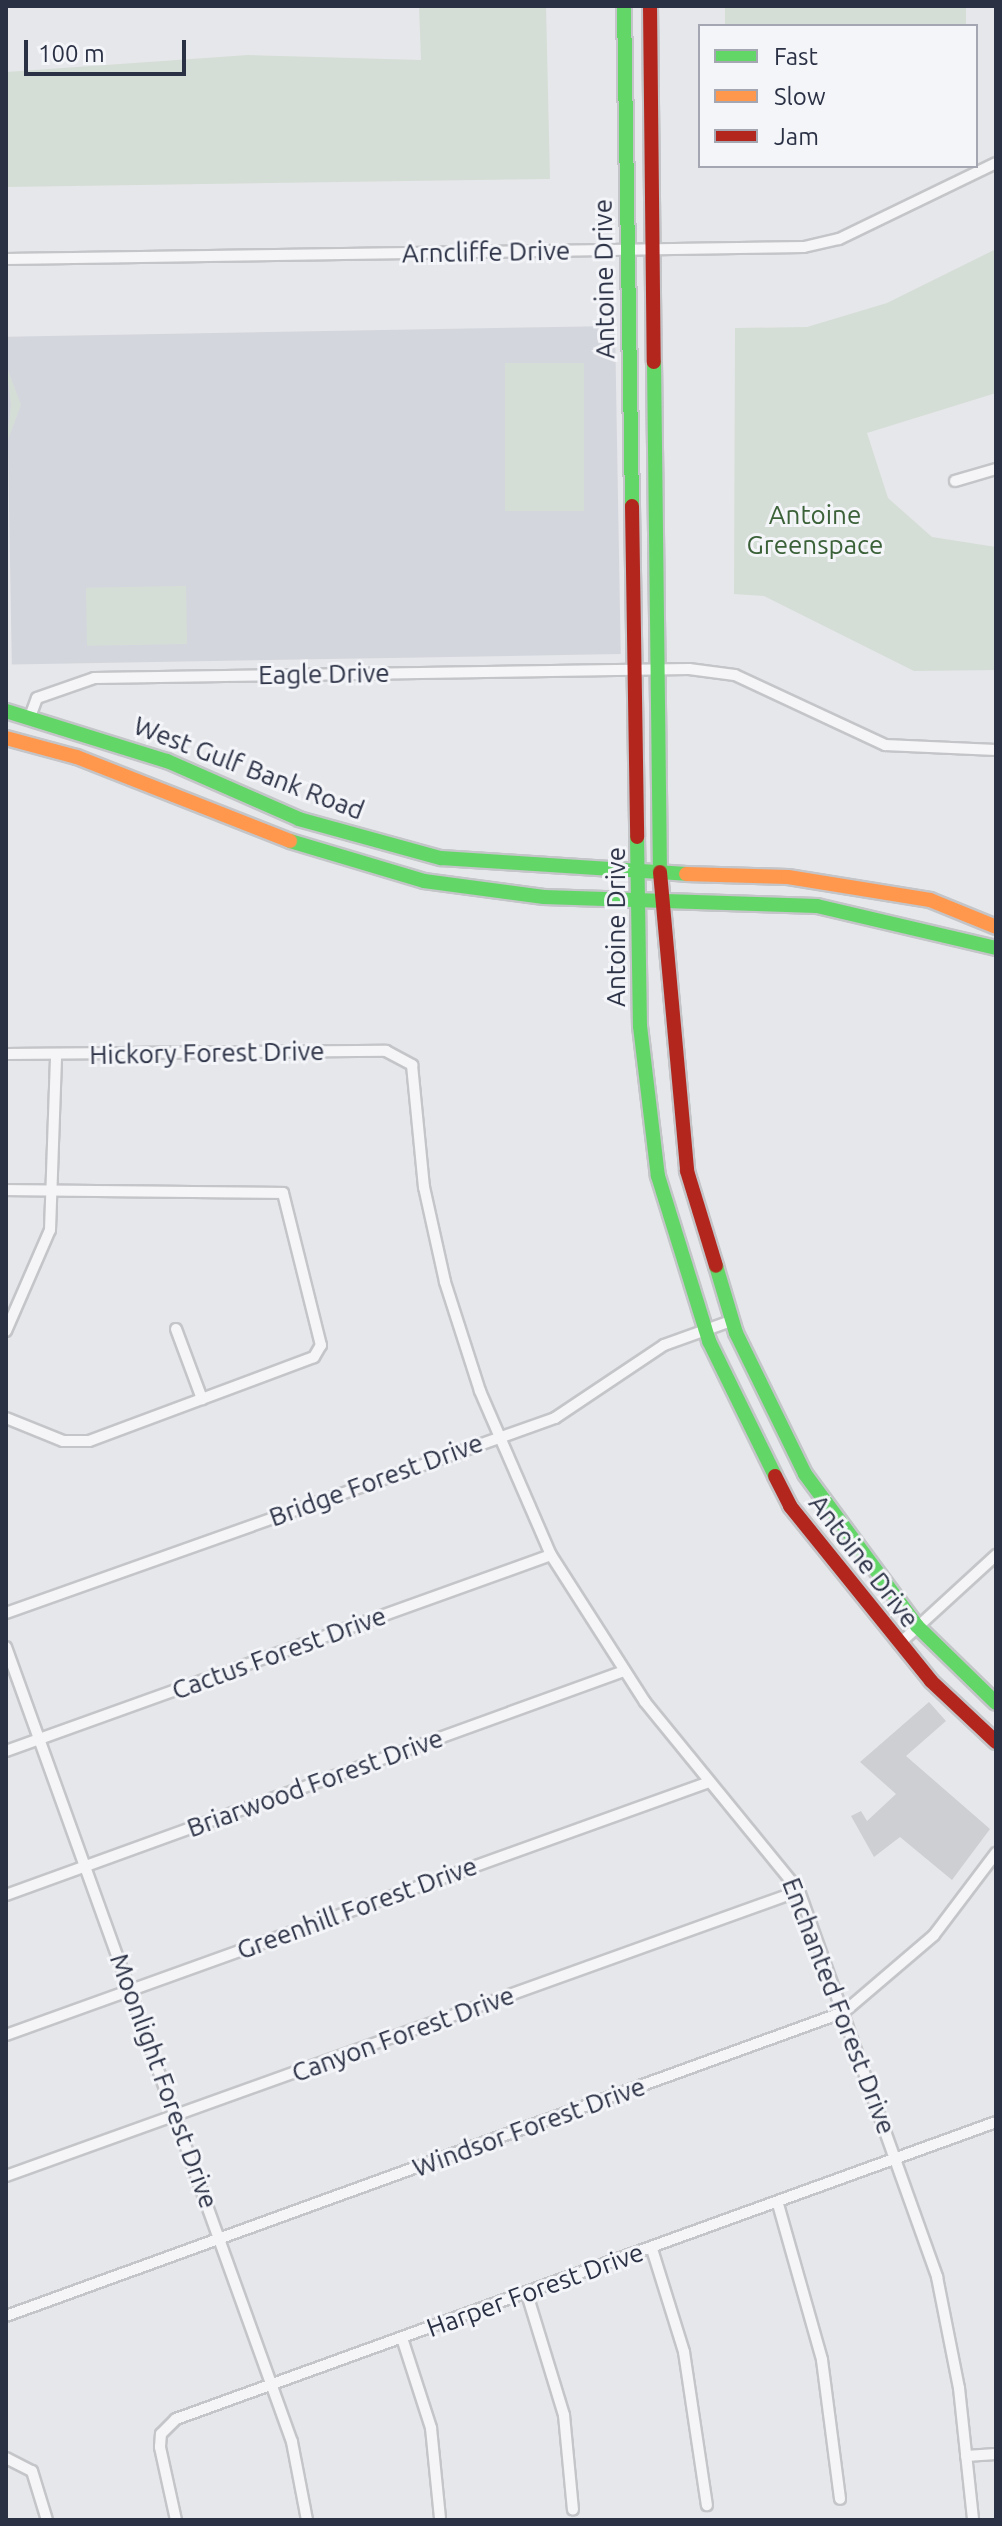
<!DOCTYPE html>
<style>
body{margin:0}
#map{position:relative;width:1002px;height:2526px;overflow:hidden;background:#e6e7ea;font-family:Ubuntu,sans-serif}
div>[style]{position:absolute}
.built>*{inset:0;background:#d4d6dd;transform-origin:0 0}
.green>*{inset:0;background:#d5ded6;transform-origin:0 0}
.building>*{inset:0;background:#cecfd3}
.roads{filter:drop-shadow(2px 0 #c4c5c8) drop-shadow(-2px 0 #c4c5c8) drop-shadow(0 2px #c4c5c8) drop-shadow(0 -2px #c4c5c8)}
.street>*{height:10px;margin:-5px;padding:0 5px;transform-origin:5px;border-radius:5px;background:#f5f5f7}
.fast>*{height:14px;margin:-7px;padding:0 7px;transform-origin:7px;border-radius:7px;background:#63d668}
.slow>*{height:14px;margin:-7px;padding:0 7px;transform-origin:7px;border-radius:7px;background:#ff974d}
.jam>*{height:14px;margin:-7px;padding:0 7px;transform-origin:7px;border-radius:7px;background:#b3261e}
span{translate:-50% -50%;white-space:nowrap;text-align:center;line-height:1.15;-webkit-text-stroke:6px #f4f5f9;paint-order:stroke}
.street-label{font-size:26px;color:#2b3145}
.park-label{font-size:26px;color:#3b6138}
.frame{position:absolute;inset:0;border:8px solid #2b3145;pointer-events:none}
.legend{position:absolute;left:698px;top:24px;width:280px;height:144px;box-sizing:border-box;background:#f4f5f9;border:2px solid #a4a7b1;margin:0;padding:10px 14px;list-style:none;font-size:24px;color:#2b3145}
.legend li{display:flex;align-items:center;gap:16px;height:40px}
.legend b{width:40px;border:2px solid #a4a7b1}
.scale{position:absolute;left:24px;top:40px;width:162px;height:36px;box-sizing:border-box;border:4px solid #2b3145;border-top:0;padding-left:10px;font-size:24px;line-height:28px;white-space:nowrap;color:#2b3145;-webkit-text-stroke:6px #f4f5f9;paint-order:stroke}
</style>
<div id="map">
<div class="built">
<i style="left:615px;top:326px;width:328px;height:609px;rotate:89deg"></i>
</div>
<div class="green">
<i style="clip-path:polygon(419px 6px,546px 6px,550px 179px,6px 187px,6px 72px,248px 55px,421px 60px)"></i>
<i style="left:725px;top:6px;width:241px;height:20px"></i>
<i style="clip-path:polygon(996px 249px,996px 393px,867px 433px,888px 498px,932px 537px,996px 547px,996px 670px,914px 671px,764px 596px,734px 594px,735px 328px,807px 327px,887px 303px)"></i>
<i style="left:584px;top:363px;width:148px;height:79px;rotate:90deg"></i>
<i style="clip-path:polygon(6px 365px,21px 405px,6px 445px,11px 405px)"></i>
<i style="left:186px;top:586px;width:58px;height:100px;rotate:89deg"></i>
</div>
<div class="building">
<i style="clip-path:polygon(929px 1702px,946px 1721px,906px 1756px,990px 1829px,952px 1880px,900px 1837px,874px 1857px,851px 1816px,861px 1811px,867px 1821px,896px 1794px,860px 1762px)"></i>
</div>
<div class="roads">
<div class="street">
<i style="left:6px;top:259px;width:798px;rotate:-0.86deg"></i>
<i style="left:804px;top:247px;width:36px;rotate:-13deg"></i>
<i style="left:839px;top:239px;width:174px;rotate:-25.8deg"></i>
<i style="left:955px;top:481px;width:43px;rotate:-16.3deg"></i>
<i style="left:30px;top:717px;width:20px;rotate:-70deg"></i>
<i style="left:37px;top:698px;width:60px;rotate:-19.3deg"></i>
<i style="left:94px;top:678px;width:595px;rotate:-0.87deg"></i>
<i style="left:689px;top:669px;width:46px;rotate:7.4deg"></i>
<i style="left:735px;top:675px;width:166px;rotate:25deg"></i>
<i style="left:885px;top:745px;width:111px;rotate:2.6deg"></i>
<i style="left:6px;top:1054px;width:380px;rotate:-0.5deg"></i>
<i style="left:386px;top:1051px;width:30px;rotate:28deg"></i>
<i style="left:412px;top:1065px;width:123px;rotate:84.4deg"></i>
<i style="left:424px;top:1187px;width:97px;rotate:77.5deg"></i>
<i style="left:445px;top:1282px;width:114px;rotate:72.2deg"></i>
<i style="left:480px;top:1391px;width:179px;rotate:66.6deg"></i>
<i style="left:551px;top:1555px;width:174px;rotate:57.4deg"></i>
<i style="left:645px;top:1702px;width:244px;rotate:50.8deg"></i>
<i style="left:799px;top:1891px;width:410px;rotate:70.3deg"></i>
<i style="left:937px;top:2277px;width:113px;rotate:78.8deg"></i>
<i style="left:959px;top:2388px;width:133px;rotate:83.9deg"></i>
<i style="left:6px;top:1190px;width:277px;rotate:0.6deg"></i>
<i style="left:283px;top:1193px;width:157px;rotate:76deg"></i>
<i style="left:321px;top:1345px;width:14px;rotate:120deg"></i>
<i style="left:314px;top:1357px;width:240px;rotate:159.5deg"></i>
<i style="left:89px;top:1441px;width:26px;rotate:180deg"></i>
<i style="left:63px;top:1441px;width:61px;rotate:-158deg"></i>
<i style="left:176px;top:1329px;width:75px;rotate:69.6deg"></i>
<i style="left:6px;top:1331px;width:110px;rotate:-66.5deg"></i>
<i style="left:50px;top:1230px;width:175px;rotate:-88deg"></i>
<i style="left:6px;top:1613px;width:583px;rotate:-19.55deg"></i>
<i style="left:555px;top:1418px;width:131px;rotate:-33.8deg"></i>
<i style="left:664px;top:1345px;width:71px;rotate:-19.7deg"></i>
<i style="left:899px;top:1644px;width:132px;rotate:-42.5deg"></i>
<i style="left:6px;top:1647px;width:845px;rotate:70.21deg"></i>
<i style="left:292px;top:2442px;width:79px;rotate:79.1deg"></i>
<i style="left:6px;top:1751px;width:579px;rotate:-19.78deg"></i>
<i style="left:6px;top:1895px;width:657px;rotate:-19.92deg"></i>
<i style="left:6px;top:2035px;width:747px;rotate:-19.79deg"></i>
<i style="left:6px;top:2176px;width:843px;rotate:-19.77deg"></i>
<i style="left:778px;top:2204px;width:162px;rotate:74.2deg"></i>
<i style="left:822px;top:2360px;width:140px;rotate:82.6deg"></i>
<i style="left:652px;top:2249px;width:108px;rotate:72.7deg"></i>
<i style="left:684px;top:2352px;width:155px;rotate:81.5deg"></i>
<i style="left:527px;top:2294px;width:127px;rotate:73deg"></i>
<i style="left:564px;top:2415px;width:95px;rotate:84.6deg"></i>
<i style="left:6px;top:2316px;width:891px;rotate:-19.94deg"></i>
<i style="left:844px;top:2012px;width:118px;rotate:-40.5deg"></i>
<i style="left:934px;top:1935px;width:103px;rotate:-52.9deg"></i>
<i style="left:402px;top:2338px;width:95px;rotate:72.1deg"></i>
<i style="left:431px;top:2428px;width:90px;rotate:84.3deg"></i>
<i style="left:966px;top:2456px;width:30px;rotate:-4deg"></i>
<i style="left:6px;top:2458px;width:29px;rotate:27deg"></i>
<i style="left:32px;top:2471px;width:51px;rotate:73deg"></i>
<i style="left:176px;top:2520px;width:75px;rotate:-102.4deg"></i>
<i style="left:160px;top:2447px;width:13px;rotate:-86deg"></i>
<i style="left:161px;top:2434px;width:21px;rotate:-45deg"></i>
<i style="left:176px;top:2419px;width:872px;rotate:-19.91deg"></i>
</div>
<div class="fast">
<i style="left:624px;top:6px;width:500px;rotate:89.08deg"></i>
<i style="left:654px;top:362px;width:510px;rotate:89.33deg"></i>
<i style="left:6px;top:711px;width:169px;rotate:17.3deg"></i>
<i style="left:167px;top:761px;width:144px;rotate:23.7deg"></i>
<i style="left:299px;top:819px;width:147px;rotate:15.4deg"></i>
<i style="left:441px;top:858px;width:246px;rotate:3.7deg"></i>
<i style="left:637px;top:837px;width:189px;rotate:89.1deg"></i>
<i style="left:640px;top:1026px;width:151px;rotate:83.2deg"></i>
<i style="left:658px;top:1176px;width:173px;rotate:72.8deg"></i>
<i style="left:709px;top:1341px;width:150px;rotate:63.9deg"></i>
<i style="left:290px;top:841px;width:140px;rotate:16.6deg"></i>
<i style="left:424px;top:881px;width:121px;rotate:7.6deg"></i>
<i style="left:544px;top:897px;width:273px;rotate:1.9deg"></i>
<i style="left:817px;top:906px;width:184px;rotate:13.2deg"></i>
<i style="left:716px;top:1266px;width:70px;rotate:73.4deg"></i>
<i style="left:736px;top:1333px;width:157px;rotate:63.9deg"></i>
<i style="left:805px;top:1474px;width:189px;rotate:53.6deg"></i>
<i style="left:917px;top:1626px;width:110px;rotate:44.3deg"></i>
</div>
<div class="slow">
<i style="left:6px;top:738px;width:73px;rotate:15deg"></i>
<i style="left:77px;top:757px;width:229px;rotate:21.5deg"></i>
<i style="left:686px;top:874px;width:102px;rotate:1.7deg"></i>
<i style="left:788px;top:877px;width:144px;rotate:9.2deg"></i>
<i style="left:930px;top:900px;width:71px;rotate:22.2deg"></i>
</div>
<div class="jam">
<i style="left:650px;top:6px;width:356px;rotate:89.4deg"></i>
<i style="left:632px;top:506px;width:331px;rotate:89.1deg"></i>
<i style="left:660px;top:872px;width:300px;rotate:84.8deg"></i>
<i style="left:687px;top:1171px;width:99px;rotate:73deg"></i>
<i style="left:775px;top:1476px;width:34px;rotate:63deg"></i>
<i style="left:790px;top:1506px;width:225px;rotate:51.1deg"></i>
<i style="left:931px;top:1681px;width:89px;rotate:43.2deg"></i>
</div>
</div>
<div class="street-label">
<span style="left:486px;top:252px;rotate:-1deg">Arncliffe Drive</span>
<span style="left:604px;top:279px;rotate:-91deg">Antoine Drive</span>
<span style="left:324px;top:674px;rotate:-1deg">Eagle Drive</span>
<span style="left:249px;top:768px;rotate:21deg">West Gulf Bank Road</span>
<span style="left:616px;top:927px;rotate:-90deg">Antoine Drive</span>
<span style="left:207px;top:1053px;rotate:-1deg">Hickory Forest Drive</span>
<span style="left:376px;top:1480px;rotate:-20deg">Bridge Forest Drive</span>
<span style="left:864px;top:1561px;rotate:52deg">Antoine Drive</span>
<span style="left:279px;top:1653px;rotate:-20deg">Cactus Forest Drive</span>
<span style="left:315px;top:1783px;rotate:-20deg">Briarwood Forest Drive</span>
<span style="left:357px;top:1908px;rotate:-20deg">Greenhill Forest Drive</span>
<span style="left:839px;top:2006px;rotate:69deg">Enchanted Forest Drive</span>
<span style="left:403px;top:2034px;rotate:-20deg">Canyon Forest Drive</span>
<span style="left:164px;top:2081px;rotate:70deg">Moonlight Forest Drive</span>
<span style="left:529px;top:2127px;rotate:-20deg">Windsor Forest Drive</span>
<span style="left:535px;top:2290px;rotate:-20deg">Harper Forest Drive</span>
</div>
<div class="park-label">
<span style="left:815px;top:530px">Antoine<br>Greenspace</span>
</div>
<div class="frame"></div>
<ul class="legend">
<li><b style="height:10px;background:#63d668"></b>Fast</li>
<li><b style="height:10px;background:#ff974d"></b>Slow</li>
<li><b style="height:10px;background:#b3261e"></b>Jam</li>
</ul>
<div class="scale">100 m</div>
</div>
